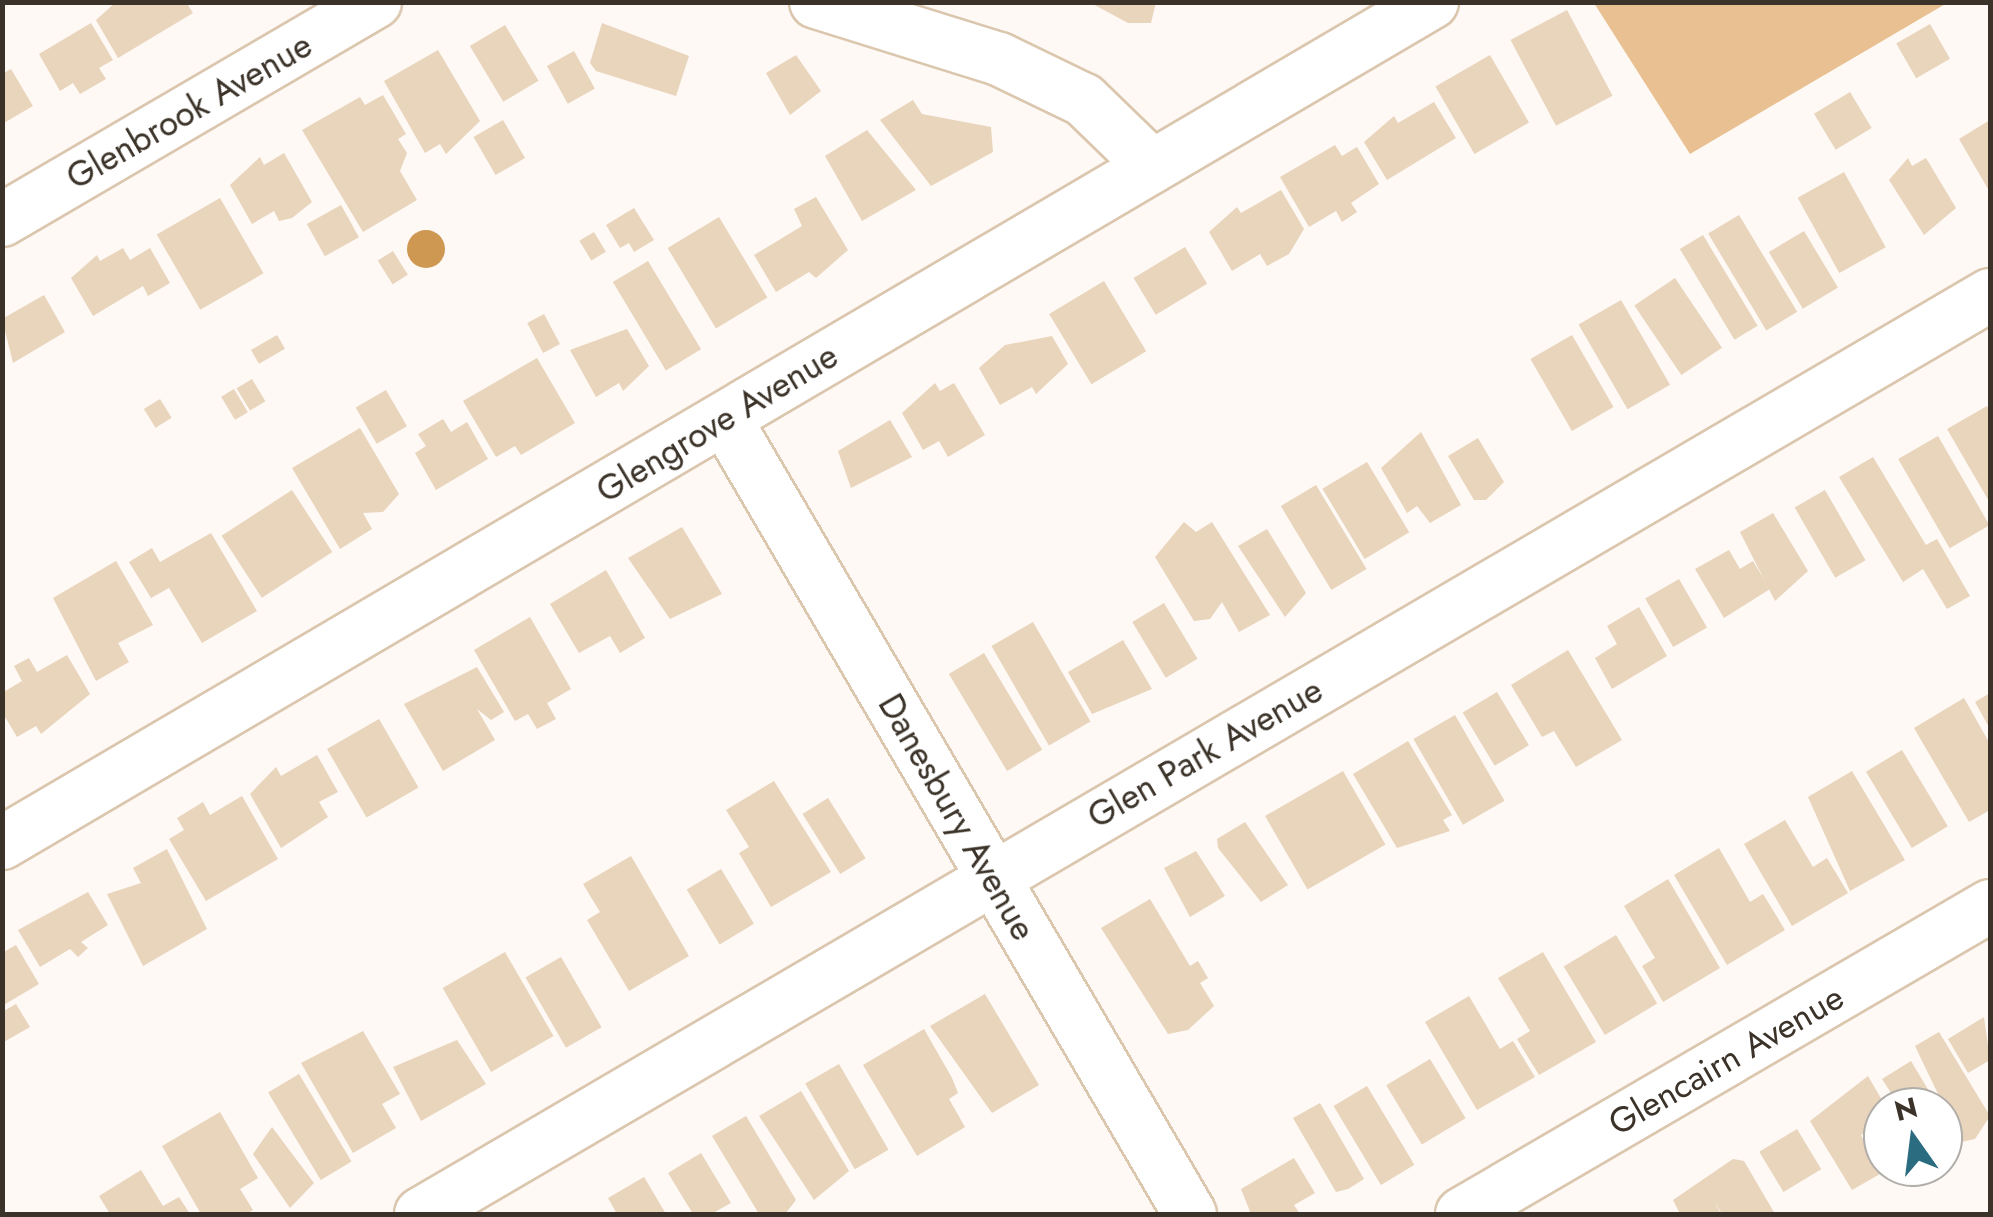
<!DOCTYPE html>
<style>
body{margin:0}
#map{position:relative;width:1993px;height:1217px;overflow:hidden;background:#fef9f4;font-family:Jost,sans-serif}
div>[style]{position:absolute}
.green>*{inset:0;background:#e8c091}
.water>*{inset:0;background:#ce9752}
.round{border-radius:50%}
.building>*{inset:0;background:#e9d4bc;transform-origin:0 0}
.roads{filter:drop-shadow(2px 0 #dbc6ae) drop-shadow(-2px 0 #dbc6ae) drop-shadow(0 2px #dbc6ae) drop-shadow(0 -2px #dbc6ae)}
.minor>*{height:52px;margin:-26px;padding:0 26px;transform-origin:26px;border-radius:26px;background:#fff}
span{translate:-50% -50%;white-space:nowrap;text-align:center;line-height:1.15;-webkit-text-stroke:8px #fff;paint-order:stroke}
.street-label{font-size:35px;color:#3b3329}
.frame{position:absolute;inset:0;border:5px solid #3b3329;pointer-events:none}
.north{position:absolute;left:1863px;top:1087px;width:100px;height:100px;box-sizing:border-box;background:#fff;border:2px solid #b1ada9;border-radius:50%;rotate:346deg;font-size:28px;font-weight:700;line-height:40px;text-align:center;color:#3b3329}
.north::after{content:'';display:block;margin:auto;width:35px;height:45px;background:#2b6c80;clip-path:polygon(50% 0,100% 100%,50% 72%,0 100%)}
</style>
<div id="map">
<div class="green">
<i style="clip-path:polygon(1594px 3px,1947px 3px,1690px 154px)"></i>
</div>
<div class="water">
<i class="round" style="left:407px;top:230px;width:38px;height:38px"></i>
</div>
<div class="building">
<i style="clip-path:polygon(116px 2px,186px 2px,193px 13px,118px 58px,96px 20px)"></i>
<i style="clip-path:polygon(1089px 2px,1156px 2px,1151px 23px,1128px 23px)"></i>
<i style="left:1567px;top:10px;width:97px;height:64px;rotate:62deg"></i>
<i style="clip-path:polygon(91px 23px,113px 60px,99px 68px,106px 79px,80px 94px,73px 83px,60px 91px,39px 54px)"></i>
<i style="clip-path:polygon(602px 23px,689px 56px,676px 96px,596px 71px,590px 63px)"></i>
<i style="left:1930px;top:24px;width:40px;height:39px;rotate:60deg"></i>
<i style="left:505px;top:25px;width:65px;height:41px;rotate:59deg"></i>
<i style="clip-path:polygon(438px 50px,480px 121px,446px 154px,440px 144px,425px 153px,384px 81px)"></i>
<i style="left:574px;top:51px;width:43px;height:31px;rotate:61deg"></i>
<i style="clip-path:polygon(796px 55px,821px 91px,790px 115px,766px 73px)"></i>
<i style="left:1490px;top:55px;width:78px;height:63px;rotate:60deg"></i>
<i style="clip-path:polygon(11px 69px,33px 106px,2px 124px,2px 74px)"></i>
<i style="left:1850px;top:92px;width:42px;height:42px;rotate:59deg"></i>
<i style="clip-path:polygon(383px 95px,406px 134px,398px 139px,407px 153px,400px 171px,417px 200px,363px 232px,302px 130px,360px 97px,365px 105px)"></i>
<i style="clip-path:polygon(913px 100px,922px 114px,991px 127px,993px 152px,931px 186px,880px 120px)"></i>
<i style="clip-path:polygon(1434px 102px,1456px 138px,1387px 180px,1364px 142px,1394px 116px,1398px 123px)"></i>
<i style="left:503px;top:120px;width:44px;height:34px;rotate:60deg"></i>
<i style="clip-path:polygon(1990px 120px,1990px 187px,1988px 189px,1959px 139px)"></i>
<i style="clip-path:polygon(867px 130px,916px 190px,862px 221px,825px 156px)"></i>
<i style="clip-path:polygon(1335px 145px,1342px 156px,1357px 147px,1379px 184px,1351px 203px,1357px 212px,1342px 222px,1336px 211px,1309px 227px,1280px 177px)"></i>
<i style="clip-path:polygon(284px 153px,312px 202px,292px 218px,279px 221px,274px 211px,252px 224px,230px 185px,260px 157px,264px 165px)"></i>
<i style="clip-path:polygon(1908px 158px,1912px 166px,1926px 158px,1956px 208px,1924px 235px,1889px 180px)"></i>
<i style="left:1844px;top:172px;width:86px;height:53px;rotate:61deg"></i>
<i style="clip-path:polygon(1281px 190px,1304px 229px,1289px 254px,1267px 266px,1260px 254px,1232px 271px,1209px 232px,1237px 207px,1241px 213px)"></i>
<i style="clip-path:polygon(816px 197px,848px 250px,816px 278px,809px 272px,776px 292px,754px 255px,802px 226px,794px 209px)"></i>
<i style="left:220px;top:198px;width:87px;height:73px;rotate:60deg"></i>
<i style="left:341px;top:205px;width:37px;height:39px;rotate:61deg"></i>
<i style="clip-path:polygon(634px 208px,654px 240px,634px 252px,629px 243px,620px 248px,606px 225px)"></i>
<i style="left:1739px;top:215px;width:113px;height:36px;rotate:59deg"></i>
<i style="left:719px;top:217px;width:94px;height:60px;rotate:59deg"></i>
<i style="left:1804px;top:231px;width:66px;height:41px;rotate:59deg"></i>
<i style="left:594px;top:232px;width:23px;height:17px;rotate:59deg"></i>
<i style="left:1703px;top:235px;width:106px;height:27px;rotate:59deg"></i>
<i style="left:1185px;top:247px;width:43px;height:60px;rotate:59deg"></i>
<i style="clip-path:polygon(123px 248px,130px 260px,150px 248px,170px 283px,148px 296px,143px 286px,93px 316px,71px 278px,97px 255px,100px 261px)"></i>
<i style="left:393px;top:251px;width:28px;height:18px;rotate:58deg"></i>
<i style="left:648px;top:261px;width:103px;height:41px;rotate:59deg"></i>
<i style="left:1675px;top:278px;width:84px;height:49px;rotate:56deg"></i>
<i style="left:1104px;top:281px;width:82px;height:64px;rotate:59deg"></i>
<i style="clip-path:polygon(44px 295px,65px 332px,13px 363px,2px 319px)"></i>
<i style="left:1621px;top:300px;width:98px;height:49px;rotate:60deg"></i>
<i style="left:544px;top:314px;width:34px;height:19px;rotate:62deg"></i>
<i style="clip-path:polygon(627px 329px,649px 366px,623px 391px,619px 383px,596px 397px,570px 350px)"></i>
<i style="left:277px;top:335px;width:16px;height:30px;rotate:60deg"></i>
<i style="left:1572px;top:335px;width:83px;height:48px;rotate:60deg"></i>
<i style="clip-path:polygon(1052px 336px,1068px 364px,1036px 394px,1032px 387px,1000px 405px,979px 368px,1005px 345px)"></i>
<i style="clip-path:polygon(537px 358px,575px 423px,521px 455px,515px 446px,496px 457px,463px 401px)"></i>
<i style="left:252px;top:379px;width:26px;height:18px;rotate:59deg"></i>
<i style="clip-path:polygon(935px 383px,940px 391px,954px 383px,985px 435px,948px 457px,939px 441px,923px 450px,902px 413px)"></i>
<i style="left:234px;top:389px;width:27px;height:15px;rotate:59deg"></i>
<i style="left:386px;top:390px;width:42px;height:35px;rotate:60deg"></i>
<i style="left:160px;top:399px;width:22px;height:19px;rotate:58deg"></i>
<i style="clip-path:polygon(1987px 406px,1990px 412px,1990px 503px,1947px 429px)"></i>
<i style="clip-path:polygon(443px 419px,451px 432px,467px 422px,488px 459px,436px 490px,415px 453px,426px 446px,418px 434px)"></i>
<i style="clip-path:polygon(890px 420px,912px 457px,851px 488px,838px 451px)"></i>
<i style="clip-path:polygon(360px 428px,399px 494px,383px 512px,363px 513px,372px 529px,340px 549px,292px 468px)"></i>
<i style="clip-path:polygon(1421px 432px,1461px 505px,1430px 523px,1417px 506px,1407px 513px,1381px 468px)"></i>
<i style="left:1938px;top:436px;width:103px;height:46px;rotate:60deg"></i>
<i style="clip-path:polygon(1478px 438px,1504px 482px,1486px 500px,1474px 500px,1448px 456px)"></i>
<i style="clip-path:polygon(1873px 457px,1926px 545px,1937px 539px,1970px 596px,1947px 609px,1923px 569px,1903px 582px,1839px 477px)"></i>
<i style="left:1367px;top:462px;width:82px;height:52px;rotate:59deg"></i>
<i style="left:1316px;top:485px;width:98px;height:41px;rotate:59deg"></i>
<i style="left:292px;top:490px;width:74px;height:84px;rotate:57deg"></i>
<i style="left:1825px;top:490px;width:81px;height:35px;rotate:60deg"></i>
<i style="clip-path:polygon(1773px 513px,1808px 571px,1775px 601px,1740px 532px)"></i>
<i style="clip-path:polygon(1184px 522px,1196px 532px,1212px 522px,1270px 615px,1239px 632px,1222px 602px,1210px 619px,1194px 621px,1155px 557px)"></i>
<i style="clip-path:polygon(682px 527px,722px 594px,670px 619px,628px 558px)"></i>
<i style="clip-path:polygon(1267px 529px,1306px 593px,1285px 617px,1238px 546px)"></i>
<i style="clip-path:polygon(211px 533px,257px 611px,202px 643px,169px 588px,151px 598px,129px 562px,152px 548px,160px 562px)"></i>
<i style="clip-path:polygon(1729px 550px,1740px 569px,1753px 561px,1770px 589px,1724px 618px,1695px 569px)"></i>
<i style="clip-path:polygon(116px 561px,153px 625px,118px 643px,129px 662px,96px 681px,53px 598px)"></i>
<i style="clip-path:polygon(606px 570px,645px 638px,620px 653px,610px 636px,579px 653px,550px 604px)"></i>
<i style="left:1679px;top:579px;width:56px;height:39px;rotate:60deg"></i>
<i style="left:1164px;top:603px;width:65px;height:37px;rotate:59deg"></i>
<i style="clip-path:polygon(1639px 607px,1667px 656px,1612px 689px,1595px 658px,1617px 644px,1607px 626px)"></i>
<i style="clip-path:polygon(530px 617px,571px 689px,547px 703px,556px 719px,537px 729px,528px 714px,515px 721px,474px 650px)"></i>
<i style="left:1033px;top:622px;width:115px;height:48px;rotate:60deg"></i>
<i style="clip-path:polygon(1123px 640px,1152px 689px,1092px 714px,1068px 672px)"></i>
<i style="clip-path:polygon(1568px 650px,1622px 740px,1576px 767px,1554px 731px,1542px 737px,1511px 685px)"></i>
<i style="left:984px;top:653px;width:113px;height:41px;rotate:59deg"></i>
<i style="clip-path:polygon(67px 655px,90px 694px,41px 734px,36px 726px,17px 737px,2px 712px,2px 693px,22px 681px,14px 666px,29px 658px,37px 672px)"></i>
<i style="clip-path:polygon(477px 667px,504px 712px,491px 720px,477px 709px,495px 740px,443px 771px,404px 704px)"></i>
<i style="left:1497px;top:692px;width:62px;height:40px;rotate:59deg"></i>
<i style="clip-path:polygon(1990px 693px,1990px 729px,1975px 702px)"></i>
<i style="clip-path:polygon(1964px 698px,1990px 744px,1990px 810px,1969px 822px,1914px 728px)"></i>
<i style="left:1455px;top:715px;width:99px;height:48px;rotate:60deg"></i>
<i style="left:379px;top:719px;width:79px;height:60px;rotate:60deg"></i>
<i style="clip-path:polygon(1408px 741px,1452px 815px,1443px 820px,1450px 831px,1397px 848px,1353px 774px)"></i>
<i style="left:1902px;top:750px;width:89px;height:42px;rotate:59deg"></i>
<i style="clip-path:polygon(317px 755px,338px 792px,319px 802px,328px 817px,281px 848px,250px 794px,276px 767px,281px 776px)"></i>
<i style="left:1343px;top:771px;width:85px;height:90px;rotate:60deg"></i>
<i style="clip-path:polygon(1852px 771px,1905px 860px,1850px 891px,1808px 797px)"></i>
<i style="clip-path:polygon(774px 781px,831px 872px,771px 907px,739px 853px,749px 847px,726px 810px)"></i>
<i style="clip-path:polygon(242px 796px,278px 859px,206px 901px,169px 839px,184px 830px,177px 818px,203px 802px,210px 815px)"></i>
<i style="left:828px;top:798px;width:71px;height:30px;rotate:58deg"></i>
<i style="clip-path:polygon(1785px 820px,1813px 867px,1827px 858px,1848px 893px,1792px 926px,1744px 844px)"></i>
<i style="clip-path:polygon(1245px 822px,1288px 885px,1261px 902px,1218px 848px,1217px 839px)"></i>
<i style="clip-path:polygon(1719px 848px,1750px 902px,1763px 894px,1785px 930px,1727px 965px,1674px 875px)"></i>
<i style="clip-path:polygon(167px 849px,207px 929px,143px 966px,107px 894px,141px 883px,133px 868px)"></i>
<i style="clip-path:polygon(1196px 851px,1225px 896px,1190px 917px,1164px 868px)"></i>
<i style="clip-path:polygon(631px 856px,689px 956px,629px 991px,587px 920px,600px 912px,583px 884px)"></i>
<i style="left:721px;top:869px;width:64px;height:40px;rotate:59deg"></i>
<i style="clip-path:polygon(1668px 879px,1720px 968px,1663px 1002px,1642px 966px,1655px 958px,1624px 906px)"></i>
<i style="clip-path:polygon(88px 892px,108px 925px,81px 942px,88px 948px,78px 957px,70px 949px,40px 967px,18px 930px)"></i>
<i style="clip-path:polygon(1150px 899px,1190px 966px,1198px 961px,1208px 978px,1200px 983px,1214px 1006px,1188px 1030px,1168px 1034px,1101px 928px)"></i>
<i style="left:1616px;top:935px;width:80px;height:61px;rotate:59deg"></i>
<i style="clip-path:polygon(16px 945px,39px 984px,2px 1006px,2px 953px)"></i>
<i style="left:505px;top:952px;width:97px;height:72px;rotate:60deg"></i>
<i style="clip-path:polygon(1543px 952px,1596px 1042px,1539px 1075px,1517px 1039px,1530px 1031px,1498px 978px)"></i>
<i style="left:561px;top:957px;width:81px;height:41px;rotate:60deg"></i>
<i style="clip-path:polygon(985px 994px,1039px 1085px,992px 1113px,930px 1026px)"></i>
<i style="clip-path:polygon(1469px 996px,1500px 1049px,1513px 1041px,1535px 1077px,1477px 1110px,1425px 1022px)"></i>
<i style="clip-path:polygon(16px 1004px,30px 1027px,2px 1043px,2px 1012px)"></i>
<i style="clip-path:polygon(1984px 1017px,1990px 1060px,1968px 1073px,1948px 1039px)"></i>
<i style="clip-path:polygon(924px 1029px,952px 1078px,958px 1093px,949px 1099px,965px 1127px,917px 1156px,863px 1065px)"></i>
<i style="clip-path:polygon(363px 1031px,400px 1094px,382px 1104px,396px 1128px,353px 1153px,301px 1063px)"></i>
<i style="clip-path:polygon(1939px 1032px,1990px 1116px,1975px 1139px,1961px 1142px,1915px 1046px)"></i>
<i style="clip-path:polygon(457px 1040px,486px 1084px,421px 1121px,393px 1067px)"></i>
<i style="left:1430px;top:1059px;width:69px;height:51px;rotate:59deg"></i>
<i style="clip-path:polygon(1911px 1061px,1929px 1091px,1939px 1107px,1900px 1107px,1882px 1079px)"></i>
<i style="left:839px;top:1064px;width:99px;height:39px;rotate:60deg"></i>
<i style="left:299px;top:1074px;width:102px;height:36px;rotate:59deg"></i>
<i style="clip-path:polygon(1868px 1076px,1886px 1107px,1883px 1144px,1873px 1127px,1861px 1135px,1880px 1174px,1852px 1190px,1810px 1121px)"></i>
<i style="left:1367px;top:1086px;width:92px;height:39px;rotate:59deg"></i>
<i style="clip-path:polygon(801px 1091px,849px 1171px,814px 1200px,759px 1116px)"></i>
<i style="clip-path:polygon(1320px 1103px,1364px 1179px,1348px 1189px,1336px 1192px,1293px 1118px)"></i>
<i style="clip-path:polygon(220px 1112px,258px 1178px,240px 1189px,253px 1210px,246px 1214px,201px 1214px,162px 1146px)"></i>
<i style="clip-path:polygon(746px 1116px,796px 1200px,785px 1214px,759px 1214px,712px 1136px)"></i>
<i style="clip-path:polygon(272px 1127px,314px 1183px,290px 1208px,253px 1154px)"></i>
<i style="left:1797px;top:1129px;width:47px;height:44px;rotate:59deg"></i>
<i style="clip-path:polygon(701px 1153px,731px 1203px,711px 1214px,693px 1214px,668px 1173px)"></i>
<i style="clip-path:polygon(1294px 1158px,1315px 1193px,1294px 1205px,1300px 1214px,1251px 1214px,1241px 1189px)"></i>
<i style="clip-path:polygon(1733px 1159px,1744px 1161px,1775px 1214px,1722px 1214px,1714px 1201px,1721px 1214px,1680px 1214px,1673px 1200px)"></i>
<i style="clip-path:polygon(141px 1170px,163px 1206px,179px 1197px,190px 1214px,110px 1214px,99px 1196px)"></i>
<i style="clip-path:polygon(644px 1177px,666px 1214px,617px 1214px,608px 1198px)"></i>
</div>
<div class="roads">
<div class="minor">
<i style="left:816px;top:2px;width:192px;rotate:17.3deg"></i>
<i style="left:999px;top:59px;width:94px;rotate:25.8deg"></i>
<i style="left:1084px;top:100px;width:95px;rotate:44.1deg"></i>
<i style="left:2px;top:220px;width:432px;rotate:-30.3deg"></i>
<i style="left:725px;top:419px;width:921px;rotate:59.68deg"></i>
<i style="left:2px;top:843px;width:1659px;rotate:-30.46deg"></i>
<i style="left:421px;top:1214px;width:1818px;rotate:-30.36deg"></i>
<i style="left:1462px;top:1214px;width:611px;rotate:-30.26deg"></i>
</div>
</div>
<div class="street-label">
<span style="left:189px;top:111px;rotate:-30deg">Glenbrook Avenue</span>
<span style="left:717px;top:423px;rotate:-31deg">Glengrove Avenue</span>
<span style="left:1205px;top:753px;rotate:-30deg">Glen Park Avenue</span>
<span style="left:957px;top:817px;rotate:60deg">Danesbury Avenue</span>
<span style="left:1726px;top:1060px;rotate:-30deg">Glencairn Avenue</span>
</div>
<div class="frame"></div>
<div class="north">N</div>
</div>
